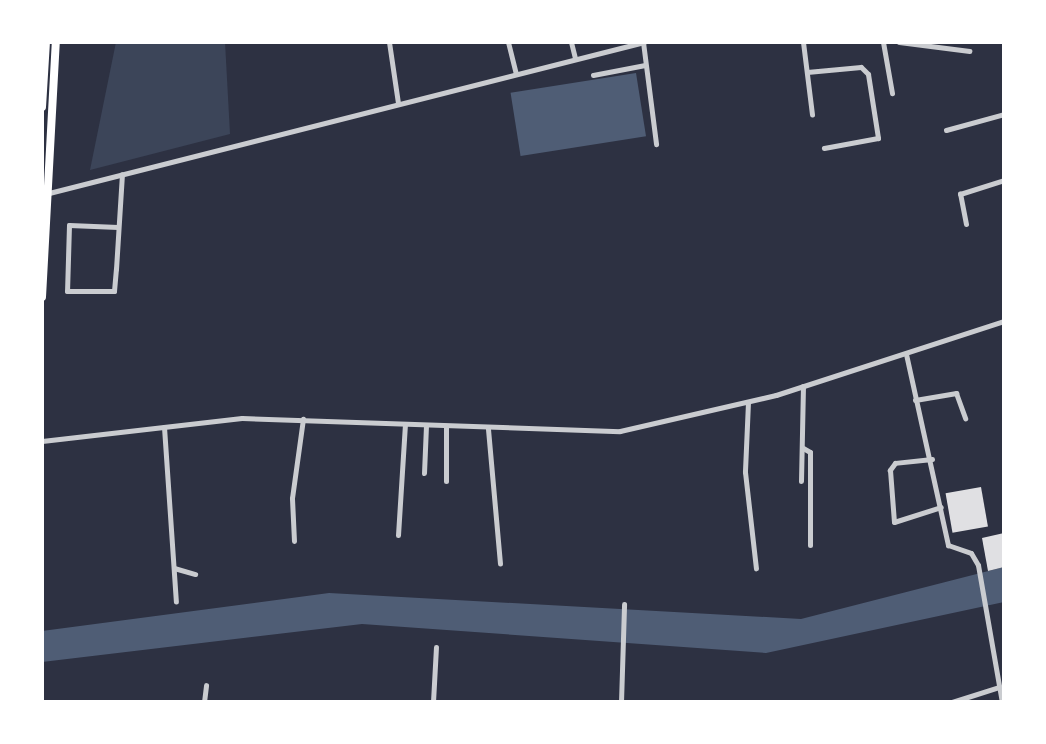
<!DOCTYPE html>
<style>
body{margin:0}
#map{position:relative;width:1046px;height:744px;overflow:hidden;background:#2d3142;font-family:Raleway,sans-serif}
div>[style]{position:absolute}
.green>*{inset:0;background:#3c4559}
.water>*{inset:0;background:#4f5d75;transform-origin:0 0}
.building>*{inset:0;background:#e0e0e3;transform-origin:0 0}
.minor>*{height:5px;margin:-2.5px;padding:0 2.5px;transform-origin:2.5px;border-radius:2.5px;background:#caccd0}
.primary>*{height:8px;margin:-4px;padding:0 4px;transform-origin:4px;border-radius:4px;background:#fff}
span{translate:-50% -50%;white-space:nowrap;text-align:center;line-height:1.15;-webkit-text-stroke:8px #fff;paint-order:stroke}
.frame{position:absolute;inset:0;border:44px solid #fff;pointer-events:none}
</style>
<div id="map">
<div class="green">
<i style="clip-path:polygon(116px 42px,225px 42px,230px 134px,90px 170px)"></i>
</div>
<div class="water">
<i style="left:636px;top:73px;width:64px;height:127px;rotate:81deg"></i>
<i style="clip-path:polygon(1004px 567px,1004px 602px,766px 653px,362px 624px,42px 662px,42px 631px,329px 593px,801px 619px)"></i>
</div>
<div class="building">
<i style="left:981px;top:487px;width:40px;height:36px;rotate:80deg"></i>
<i style="clip-path:polygon(1004px 533px,1004px 567px,988px 571px,982px 538px)"></i>
</div>
<div class="minor">
<i style="left:389px;top:42px;width:62px;rotate:81.6deg"></i>
<i style="left:508px;top:42px;width:32px;rotate:76deg"></i>
<i style="left:571px;top:42px;width:16px;rotate:76deg"></i>
<i style="left:643px;top:42px;width:103px;rotate:82.7deg"></i>
<i style="left:803px;top:42px;width:73px;rotate:82.9deg"></i>
<i style="left:883px;top:42px;width:52px;rotate:80deg"></i>
<i style="left:899px;top:42px;width:71px;rotate:7.3deg"></i>
<i style="left:807px;top:72px;width:54px;rotate:-5.3deg"></i>
<i style="left:861px;top:67px;width:10px;rotate:45deg"></i>
<i style="left:868px;top:74px;width:65px;rotate:81.1deg"></i>
<i style="left:878px;top:138px;width:55px;rotate:169.5deg"></i>
<i style="left:593px;top:75px;width:53px;rotate:-10.9deg"></i>
<i style="left:946px;top:130px;width:60px;rotate:-15.4deg"></i>
<i style="left:49px;top:193px;width:614px;rotate:-14.24deg"></i>
<i style="left:966px;top:224px;width:31px;rotate:-101deg"></i>
<i style="left:960px;top:194px;width:46px;rotate:-17.7deg"></i>
<i style="left:118px;top:227px;width:49px;rotate:-177.7deg"></i>
<i style="left:69px;top:225px;width:66px;rotate:91.7deg"></i>
<i style="left:67px;top:291px;width:47px"></i>
<i style="left:114px;top:291px;width:22px;rotate:-85deg"></i>
<i style="left:116px;top:269px;width:95px;rotate:-86.4deg"></i>
<i style="left:906px;top:354px;width:196px;rotate:77.6deg"></i>
<i style="left:948px;top:545px;width:24px;rotate:19deg"></i>
<i style="left:971px;top:553px;width:14px;rotate:60deg"></i>
<i style="left:978px;top:565px;width:139px;rotate:80.1deg"></i>
<i style="left:915px;top:400px;width:42px;rotate:-9.7deg"></i>
<i style="left:956px;top:393px;width:27px;rotate:70deg"></i>
<i style="left:748px;top:402px;width:70px;rotate:92.5deg"></i>
<i style="left:745px;top:472px;width:97px;rotate:83.5deg"></i>
<i style="left:164px;top:427px;width:175px;rotate:86.1deg"></i>
<i style="left:488px;top:429px;width:135px;rotate:84.9deg"></i>
<i style="left:42px;top:441px;width:201px;rotate:-6.6deg"></i>
<i style="left:242px;top:418px;width:378px;rotate:2deg"></i>
<i style="left:620px;top:431px;width:160px;rotate:-13deg"></i>
<i style="left:776px;top:395px;width:240px;rotate:-18deg"></i>
<i style="left:803px;top:448px;width:8px;rotate:30deg"></i>
<i style="left:810px;top:452px;width:93px;rotate:90deg"></i>
<i style="left:932px;top:459px;width:37px;rotate:174deg"></i>
<i style="left:895px;top:463px;width:9px;rotate:126deg"></i>
<i style="left:890px;top:470px;width:52px;rotate:85.6deg"></i>
<i style="left:894px;top:522px;width:49px;rotate:-17.7deg"></i>
<i style="left:424px;top:473px;width:47px;rotate:-87.6deg"></i>
<i style="left:446px;top:481px;width:54px;rotate:-90deg"></i>
<i style="left:801px;top:481px;width:95px;rotate:-88.8deg"></i>
<i style="left:398px;top:535px;width:110px;rotate:-86.4deg"></i>
<i style="left:294px;top:541px;width:43px;rotate:-92.7deg"></i>
<i style="left:292px;top:498px;width:80px;rotate:-82.1deg"></i>
<i style="left:174px;top:568px;width:22px;rotate:16deg"></i>
<i style="left:204px;top:702px;width:17px;rotate:-83deg"></i>
<i style="left:433px;top:702px;width:55px;rotate:-86.9deg"></i>
<i style="left:621px;top:702px;width:98px;rotate:-88.2deg"></i>
<i style="left:952px;top:702px;width:49px;rotate:-17.7deg"></i>
</div>
<div class="primary">
<i style="left:42px;top:107px;width:65px;rotate:-86.5deg"></i>
<i style="left:42px;top:297px;width:255px;rotate:-86.9deg"></i>
</div>
<div class="frame"></div>
</div>
